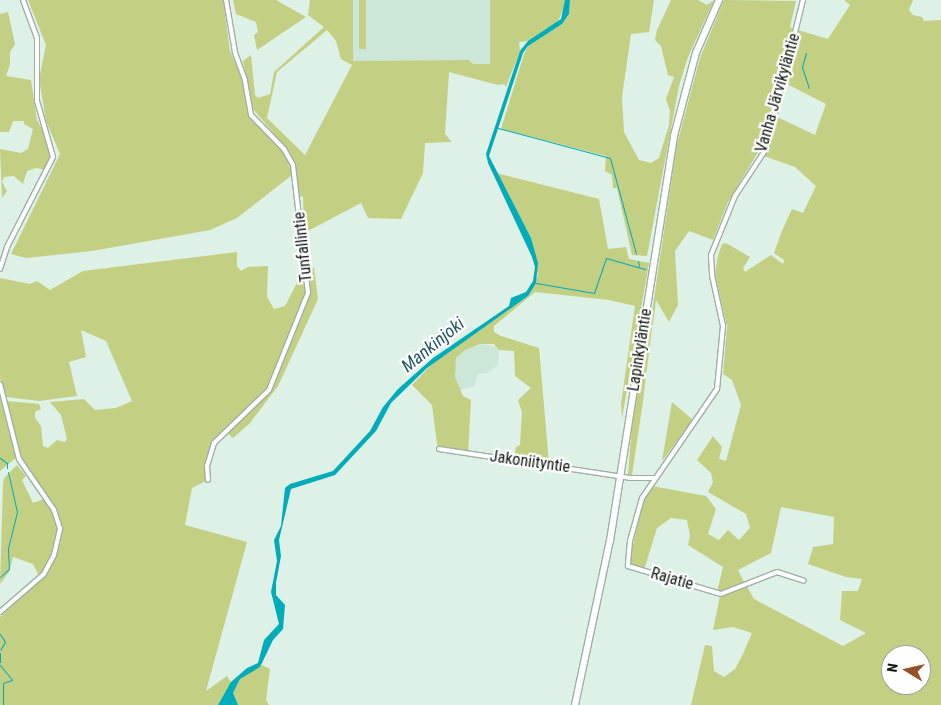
<!DOCTYPE html>
<meta charset="utf-8">
<style>
body{margin:0}
#map{position:relative;width:941px;height:705px;overflow:hidden;background:#ddf1e6;font-family:"Roboto Condensed",sans-serif}
div>[style]{position:absolute}
.built>*{inset:0;background:#cce7d8}
.green>*{inset:0;background:#c3cf83;transform-origin:0 0}
.water>*{inset:0;background:#00abba}
.stream>*{height:1px;margin:-0.5px;padding:0 0.5px;transform-origin:0.5px;border-radius:0.5px;background:#00abba}
.roads{filter:drop-shadow(1px 0 #9eb0a6) drop-shadow(-1px 0 #9eb0a6) drop-shadow(0 1px #9eb0a6) drop-shadow(0 -1px #9eb0a6)}
.minor>*{height:4px;margin:-2px;padding:0 2px;transform-origin:2px;border-radius:2px;background:#fff}
.secondary>*{height:5.5px;margin:-2.75px;padding:0 2.75px;transform-origin:2.75px;border-radius:2.75px;background:#fff}
span{translate:-50% -50%;white-space:nowrap;text-align:center;line-height:1.15;-webkit-text-stroke:4.5px #fff;paint-order:stroke}
.street-label{font-size:16px;color:#111814}
.water-label{font-size:18px;color:#225960;font-style:italic}
.north{position:absolute;left:881px;top:645px;width:50px;height:50px;box-sizing:border-box;background:#fff;border:1px solid #a0a3a1;border-radius:50%;rotate:279deg;font-size:14px;font-weight:700;line-height:20px;text-align:center;color:#111814}
.north::after{content:'';display:block;margin:auto;width:18px;height:22px;background:#985228;clip-path:polygon(50% 0,100% 100%,50% 72%,0 100%)}
</style>
<div id="map">
<div class="built">
<i style="clip-path:polygon(353px 0,490px 0,490px 64px,473px 64px,469px 60px,353px 61px)"></i>
<i style="clip-path:polygon(480px 344px,499px 347px,498px 365px,487px 373px,478px 374px,474px 386px,460px 390px,455px 377px,456px 358px,465px 350px)"></i>
</div>
<div class="green">
<i style="clip-path:polygon(28px 0,223px 0,230px 51px,243px 81px,251px 120px,285px 151px,292px 175px,237px 218px,210px 230px,92px 251px,26px 258px,11px 254px,60px 154px,46px 121px,39px 79px,46px 45px)"></i>
<i style="clip-path:polygon(233px 0,276px 0,306px 17px,257px 50px,254px 35px,258px 32px,256px 22px,236px 14px)"></i>
<i style="clip-path:polygon(evenodd,310px 0,353px 0,353px 61px,469px 60px,473px 64px,490px 64px,490px 0,565px 0,565px 5px,557px 24px,529px 41px,519px 42px,520px 51px,506px 87px,504px 84px,498px 85px,449px 72px,445px 134px,452px 142px,425px 143px,423px 173px,401px 219px,368px 218px,361px 203px,304px 233px,303px 196px,300px 197px,290px 152px,253px 109px,243px 61px,251px 55px,255px 95px,258px 98px,270px 94px,274px 72px,324px 27px,308px 15px,310px 0,327px 30px,336px 41px,341px 59px,352px 65px,305px 155px,267px 118px,277px 72px,327px 30px)"></i>
<i style="left:359px;top:0;width:7px;height:49px"></i>
<i style="clip-path:polygon(570px 0,654px 0,649px 32px,631px 34px,622px 97px,624px 132px,639px 160px,651px 163px,659px 158px,669px 125px,670px 111px,666px 99px,674px 77px,668px 75px,661px 46px,655px 40px,657px 30px,671px 0,698px 0,707px 5px,714px 0,688px 57px,679px 86px,647px 256px,632px 255px,617px 188px,613px 188px,612px 175px,605px 171px,606px 156px,501px 129px,524px 54px,529px 45px,562px 24px,569px 14px)"></i>
<i style="clip-path:polygon(724px 0,796px 1px,790px 27px,793px 29px,761px 147px,728px 202px,713px 240px,689px 231px,675px 251px,678px 305px,669px 322px,656px 300px,653px 325px,650px 325px,677px 144px,700px 58px)"></i>
<i style="clip-path:polygon(evenodd,844px 0,913px 0,909px 10px,913px 15px,922px 17px,924px 21px,941px 20px,941px 705px,691px 705px,705px 645px,712px 646px,714px 671px,724px 677px,735px 669px,743px 654px,752px 633px,733px 627px,713px 630px,720px 596px,746px 585px,754px 599px,843px 646px,866px 633px,840px 620px,842px 591px,858px 591px,862px 579px,846px 577px,808px 564px,813px 547px,833px 544px,834px 517px,781px 507px,771px 553px,738px 570px,744px 582px,721px 592px,717px 592px,723px 567px,688px 545px,690px 536px,687px 520px,671px 518px,657px 528px,644px 570px,633px 567px,629px 562px,644px 498px,652px 486px,706px 496px,716px 509px,708px 534px,719px 540px,728px 530px,739px 540px,750px 528px,746px 514px,708px 492px,713px 482px,711px 473px,697px 460px,713px 436px,722px 447px,719px 459px,726px 461px,741px 405px,732px 380px,723px 374px,727px 327px,715px 273px,718px 256px,722px 244px,726px 243px,750px 257px,743px 268px,745px 272px,771px 255px,783px 264px,784px 260px,774px 253px,781px 233px,792px 209px,803px 213px,816px 186px,795px 167px,764px 156px,777px 117px,815px 135px,826px 104px,785px 83px,798px 30px,828px 39px,850px 5px,844px 0,891px 655px,921px 655px,921px 685px,891px 685px,891px 655px)"></i>
<i style="clip-path:polygon(8px 12px,15px 44px,10px 52px,10px 64px,6px 76px,31px 80px,37px 120px,48px 140px,51px 156px,46px 170px,36px 168px,27px 171px,23px 184px,14px 176px,4px 177px,2px 182px,7px 191px,2px 198px,0 149px,21px 153px,28px 149px,33px 129px,24px 124px,24px 121px,13px 121px,9px 132px,0 132px,0 14px)"></i>
<i style="clip-path:polygon(496px 173px,599px 199px,608px 249px,626px 247px,629px 259px,649px 263px,622px 418px,621px 404px,635px 306px,609px 300px,535px 292px,494px 326px,494px 332px,501px 336px,539px 348px,549px 463px,514px 458px,516px 447px,520px 445px,522px 412px,518px 400px,531px 388px,515px 376px,514px 351px,499px 350px,494px 344px,480px 344px,465px 350px,456px 358px,455px 377px,463px 396px,471px 400px,468px 455px,438px 451px,432px 405px,412px 385px,435px 361px,528px 296px,538px 275px,531px 238px)"></i>
<i style="clip-path:polygon(237px 252px,237px 266px,241px 271px,248px 267px,268px 266px,267px 297px,274px 309px,285px 306px,301px 275px,314px 267px,318px 299px,278px 386px,250px 423px,233px 438px,225px 431px,215px 441px,207px 466px,208px 480px,192px 488px,185px 525px,247px 542px,206px 691px,227px 676px,231px 682px,228px 692px,233px 693px,240px 679px,262px 665px,270px 669px,266px 700px,269px 705px,0 705px,0 617px,45px 575px,60px 543px,61px 529px,56px 509px,21px 459px,7px 401px,39px 404px,41px 409px,35px 412px,35px 418px,41px 426px,43px 446px,48px 448px,57px 440px,65px 442px,67px 439px,61px 415px,50px 402px,84px 399px,95px 410px,116px 408px,132px 401px,106px 341px,81px 330px,86px 357px,69px 362px,77px 396px,39px 401px,6px 397px,0 378px,0 278px,30px 284px,37px 281px,50px 290px,83px 271px)"></i>
<i style="clip-path:polygon(649px 327px,652px 328px,643px 401px,632px 475px,628px 475px,632px 426px)"></i>
<i style="clip-path:polygon(0 397px,16px 458px,0 471px)"></i>
<i style="clip-path:polygon(672px 402px,693px 420px,662px 461px,663px 455px)"></i>
<i style="clip-path:polygon(17px 465px,26px 476px,22px 480px,33px 503px,44px 499px,54px 512px,58px 527px,49px 561px,39px 576px,33px 564px,13px 557px,9px 572px,0 584px,3px 484px,4px 478px)"></i>
</div>
<div class="water">
<i style="clip-path:polygon(565px 0,570px 0,569px 14px,562px 24px,528px 46px,523px 53px,489px 156px,531px 238px,538px 263px,536px 283px,528px 296px,427px 368px,391px 403px,376px 431px,335px 475px,291px 489px,279px 540px,281px 556px,276px 583px,276px 595px,285px 605px,283px 629px,273px 640px,260px 667px,240px 679px,233px 693px,238px 705px,218px 705px,231px 682px,247px 668px,258px 663px,264px 640px,279px 624px,271px 592px,277px 561px,274px 540px,281px 526px,285px 488px,290px 484px,333px 471px,370px 431px,383px 407px,398px 389px,433px 358px,509px 306px,511px 298px,526px 292px,533px 281px,535px 267px,532px 257px,488px 163px,486px 154px,520px 51px,528px 41px,561px 19px)"></i>
</div>
<div class="stream">
<i style="left:806px;top:53px;width:15px;rotate:106deg"></i>
<i style="left:802px;top:67px;width:22px;rotate:72deg"></i>
<i style="left:498px;top:128px;width:116px;rotate:15deg"></i>
<i style="left:610px;top:158px;width:99px;rotate:74.8deg"></i>
<i style="left:638px;top:261px;width:5px;rotate:79deg"></i>
<i style="left:536px;top:283px;width:59px;rotate:9.8deg"></i>
<i style="left:594px;top:293px;width:37px;rotate:-71deg"></i>
<i style="left:606px;top:258px;width:41px;rotate:15.8deg"></i>
<i style="left:0;top:458px;width:9px;rotate:36deg"></i>
<i style="left:7px;top:463px;width:5px;rotate:90deg"></i>
<i style="left:0;top:577px;width:12px;rotate:-42deg"></i>
<i style="left:9px;top:569px;width:21px;rotate:-93deg"></i>
<i style="left:8px;top:548px;width:37px;rotate:-76deg"></i>
<i style="left:17px;top:512px;width:41px;rotate:-102.7deg"></i>
<i style="left:0;top:634px;width:9px;rotate:58deg"></i>
<i style="left:5px;top:642px;width:9px;rotate:122deg"></i>
<i style="left:0;top:653px;width:9px;rotate:90deg"></i>
<i style="left:0;top:665px;width:19px;rotate:51deg"></i>
<i style="left:12px;top:680px;width:9px;rotate:162deg"></i>
<i style="left:3px;top:683px;width:22px;rotate:90deg"></i>
</div>
<div class="roads">
<div class="minor">
<i style="left:803px;top:0;width:154px;rotate:103.9deg"></i>
<i style="left:766px;top:149px;width:56px;rotate:123.4deg"></i>
<i style="left:735px;top:196px;width:64px;rotate:112.1deg"></i>
<i style="left:711px;top:255px;width:20px;rotate:87deg"></i>
<i style="left:712px;top:275px;width:52px;rotate:77.8deg"></i>
<i style="left:723px;top:326px;width:63px;rotate:95.4deg"></i>
<i style="left:717px;top:389px;width:132px;rotate:124.5deg"></i>
<i style="left:642px;top:498px;width:45px;rotate:105.6deg"></i>
<i style="left:630px;top:541px;width:25px;rotate:95deg"></i>
<i style="left:628px;top:566px;width:97px;rotate:16.8deg"></i>
<i style="left:721px;top:594px;width:60px;rotate:-21.4deg"></i>
<i style="left:777px;top:572px;width:28px;rotate:18deg"></i>
<i style="left:0;top:269px;width:23px;rotate:-72deg"></i>
<i style="left:7px;top:247px;width:101px;rotate:-62.9deg"></i>
<i style="left:53px;top:157px;width:58px;rotate:-105.9deg"></i>
<i style="left:37px;top:101px;width:63px;rotate:-90deg"></i>
<i style="left:37px;top:38px;width:40px;rotate:-110.2deg"></i>
<i style="left:0;top:384px;width:77px;rotate:75.8deg"></i>
<i style="left:19px;top:459px;width:62px;rotate:55.5deg"></i>
<i style="left:54px;top:510px;width:20px;rotate:72deg"></i>
<i style="left:60px;top:529px;width:27px;rotate:103deg"></i>
<i style="left:54px;top:555px;width:21px;rotate:118deg"></i>
<i style="left:44px;top:574px;width:58px;rotate:139.2deg"></i>
<i style="left:439px;top:449px;width:193px;rotate:8.6deg"></i>
<i style="left:630px;top:478px;width:24px"></i>
<i style="left:208px;top:480px;width:14px;rotate:-94deg"></i>
<i style="left:207px;top:466px;width:24px;rotate:-73deg"></i>
<i style="left:214px;top:443px;width:76px;rotate:-43.9deg"></i>
<i style="left:269px;top:390px;width:105px;rotate:-68.1deg"></i>
<i style="left:308px;top:293px;width:129px;rotate:-96.7deg"></i>
<i style="left:293px;top:165px;width:18px;rotate:-119deg"></i>
<i style="left:284px;top:149px;width:47px;rotate:-134.1deg"></i>
<i style="left:251px;top:115px;width:36px;rotate:-100deg"></i>
<i style="left:245px;top:80px;width:30px;rotate:-110deg"></i>
<i style="left:235px;top:52px;width:53px;rotate:-99.8deg"></i>
</div>
<div class="secondary">
<i style="left:575px;top:705px;width:168px;rotate:-78deg"></i>
<i style="left:610px;top:541px;width:410px;rotate:-81deg"></i>
<i style="left:674px;top:136px;width:86px;rotate:-75.2deg"></i>
<i style="left:696px;top:53px;width:58px;rotate:-66.5deg"></i>
</div>
</div>
<div class="street-label">
<span style="left:778px;top:93px;rotate:-74deg">Vanha Järvikyläntie</span>
<span style="left:303px;top:247px;rotate:-96deg">Tunfallintie</span>
<span style="left:640px;top:350px;rotate:-81deg">Lapinkyläntie</span>
<span style="left:530px;top:462px;rotate:8deg">Jakoniityntie</span>
<span style="left:672px;top:579px;rotate:16deg">Rajatie</span>
</div>
<div class="water-label">
<span style="left:433px;top:345px;rotate:-39deg">Mankinjoki</span>
</div>
<div class="north">N</div>
</div>
